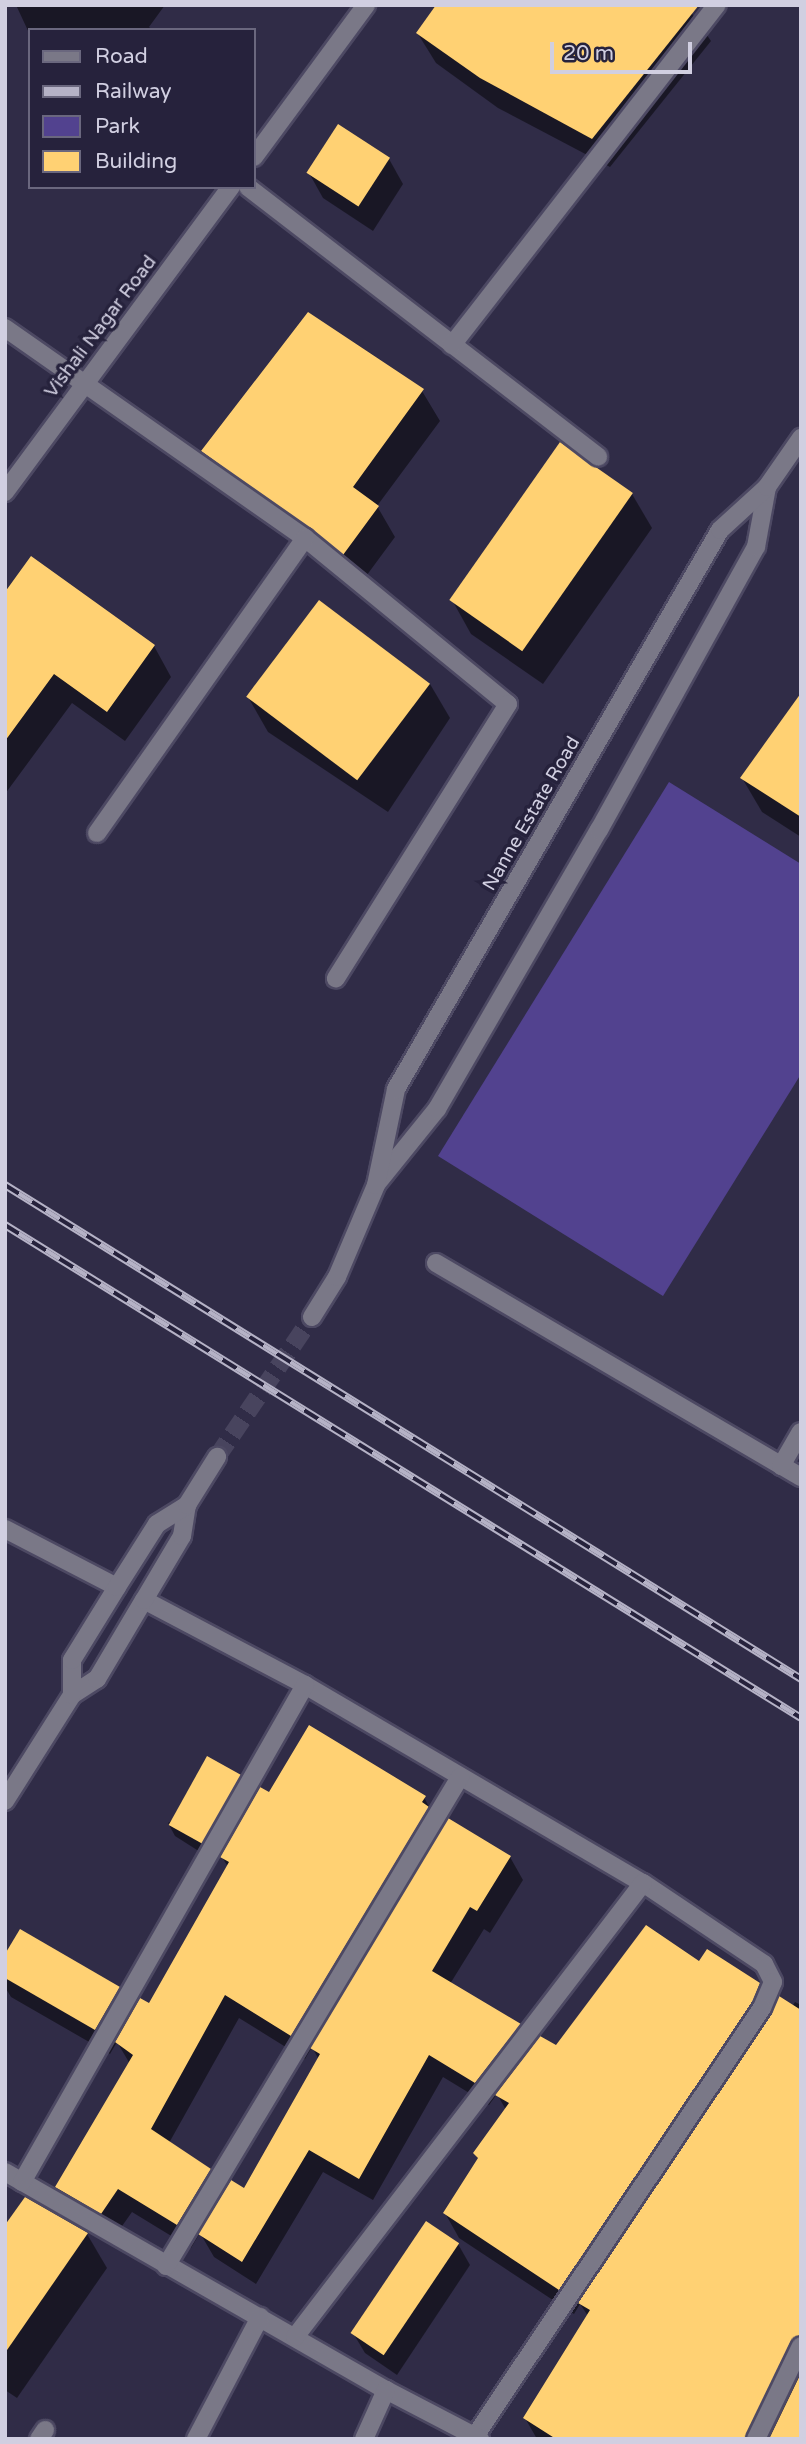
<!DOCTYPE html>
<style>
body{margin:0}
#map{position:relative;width:806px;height:2444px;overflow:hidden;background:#302c47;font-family:"Varela Round",sans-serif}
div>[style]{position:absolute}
.green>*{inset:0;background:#52428f}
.shadow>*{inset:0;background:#0007}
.building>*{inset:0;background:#ffd173;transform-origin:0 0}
.minor-tunnel>*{height:18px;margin-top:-9px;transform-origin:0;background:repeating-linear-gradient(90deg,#48445e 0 18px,transparent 0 27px)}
.roads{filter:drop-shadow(2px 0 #4d4963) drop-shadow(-2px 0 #4d4963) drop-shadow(0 2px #4d4963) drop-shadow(0 -2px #4d4963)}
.minor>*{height:18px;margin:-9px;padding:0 9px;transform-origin:9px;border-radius:9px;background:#7a7887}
.rail>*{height:8px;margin-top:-4px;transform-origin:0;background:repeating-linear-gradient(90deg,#26223c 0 16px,#b5b2c6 0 32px);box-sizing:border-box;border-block:2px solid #b5b2c6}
span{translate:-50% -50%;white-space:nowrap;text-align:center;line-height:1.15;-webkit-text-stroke:7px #26223c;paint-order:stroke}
.street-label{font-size:19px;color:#d1cfe1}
.frame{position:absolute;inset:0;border:7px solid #d1cfe1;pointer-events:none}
.legend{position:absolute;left:28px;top:28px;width:228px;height:161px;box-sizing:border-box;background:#26223c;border:2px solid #6a677e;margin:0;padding:9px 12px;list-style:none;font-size:21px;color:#d1cfe1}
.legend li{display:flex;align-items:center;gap:14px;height:35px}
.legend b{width:35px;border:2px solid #6a677e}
.scale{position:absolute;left:550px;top:42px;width:142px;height:32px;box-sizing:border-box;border:4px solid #d1cfe1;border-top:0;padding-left:9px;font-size:21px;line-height:24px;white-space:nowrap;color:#d1cfe1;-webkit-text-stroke:5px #26223c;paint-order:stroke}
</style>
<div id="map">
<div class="green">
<i style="clip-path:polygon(669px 782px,801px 864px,801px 1074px,663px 1296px,438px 1156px)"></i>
</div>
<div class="shadow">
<i style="clip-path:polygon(16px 5px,165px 5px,149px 27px,153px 30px,30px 30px,30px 35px)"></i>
<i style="clip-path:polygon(686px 5px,711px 41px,610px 167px,498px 108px,436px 63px,418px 34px)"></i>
<i style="clip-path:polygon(389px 159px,403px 184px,373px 231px,323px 198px,309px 173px)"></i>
<i style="clip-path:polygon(422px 391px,440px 421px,377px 506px,395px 537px,361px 583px,220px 481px,203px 451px)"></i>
<i style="clip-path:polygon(632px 494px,652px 528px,543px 684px,471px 634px,452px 600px)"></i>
<i style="clip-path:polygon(5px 595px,154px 646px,171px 677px,125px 741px,72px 703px,5px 794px)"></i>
<i style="clip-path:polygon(430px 684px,450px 718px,388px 812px,268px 732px,248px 697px)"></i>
<i style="clip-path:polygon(801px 704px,801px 837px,762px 812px,742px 778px)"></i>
<i style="clip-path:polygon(239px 1776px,247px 1789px,208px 1857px,175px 1836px,168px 1823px)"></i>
<i style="clip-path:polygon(evenodd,270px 1795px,424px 1797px,442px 1833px,510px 1857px,523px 1880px,490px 1933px,484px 1929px,450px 1984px,519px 2025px,533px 2048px,556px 2047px,699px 1964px,759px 1985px,773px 2009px,792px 2007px,795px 2002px,801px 2005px,801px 2439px,537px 2439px,525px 2418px,588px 2316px,580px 2304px,574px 2314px,459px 2238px,445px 2213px,479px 2160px,475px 2154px,506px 2110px,497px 2094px,489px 2105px,443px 2077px,373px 2200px,323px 2172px,256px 2284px,214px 2257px,200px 2233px,191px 2248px,132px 2212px,115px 2236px,71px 2211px,57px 2187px,130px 2064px,117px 2042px,110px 2054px,11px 1997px,5px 1987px,5px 1958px,119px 1988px,133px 2013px,149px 2006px,228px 1867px,222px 1857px,270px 1795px,239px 2018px,305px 2059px,312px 2047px,319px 2060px,244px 2191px,224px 2195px,210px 2170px,169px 2143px,239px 2018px)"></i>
<i style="clip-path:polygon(5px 2228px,87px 2234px,107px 2268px,17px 2398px,5px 2390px)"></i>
<i style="clip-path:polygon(458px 2244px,470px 2265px,397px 2375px,365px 2353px,353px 2333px)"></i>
</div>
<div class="building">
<i style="clip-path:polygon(436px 5px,699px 5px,592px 139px,480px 78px,416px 33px)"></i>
<i style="left:338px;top:124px;width:62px;height:58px;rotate:33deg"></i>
<i style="clip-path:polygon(308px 312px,424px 389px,353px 487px,379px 506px,343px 555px,201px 451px)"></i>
<i style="left:560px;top:442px;width:89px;height:193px;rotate:35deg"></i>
<i style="clip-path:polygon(31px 556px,155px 645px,107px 712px,54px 674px,5px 741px,5px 592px)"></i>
<i style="left:319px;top:600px;width:139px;height:121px;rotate:37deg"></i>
<i style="clip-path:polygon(801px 693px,801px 817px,740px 778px)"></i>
<i style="clip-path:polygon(309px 1725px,426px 1796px,422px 1802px,429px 1807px,291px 2036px,225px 1995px,151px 2129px,211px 2169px,177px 2225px,118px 2189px,101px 2214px,55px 2187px,133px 2055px,115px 2042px,140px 1998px,149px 2003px,229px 1862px,220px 1857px,260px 1787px,269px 1792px)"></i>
<i style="left:207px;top:1756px;width:39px;height:79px;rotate:29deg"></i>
<i style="clip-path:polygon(448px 1818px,511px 1856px,477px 1911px,470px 1907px,432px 1971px,521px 2024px,475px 2083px,429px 2055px,359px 2179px,309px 2150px,242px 2262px,198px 2234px,231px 2180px,244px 2188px,320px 2054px,310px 2048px)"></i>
<i style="clip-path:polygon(646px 1925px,699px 1961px,707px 1949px,760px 1983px,752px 2003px,559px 2290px,443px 2213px,478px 2158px,473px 2153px,509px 2103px,495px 2095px,540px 2036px,556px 2045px)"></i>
<i style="clip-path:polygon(20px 1929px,120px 1987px,95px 2030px,5px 1978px,5px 1954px)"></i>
<i style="clip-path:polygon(779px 1996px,801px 2010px,801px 2335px,791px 2341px,745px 2439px,556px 2439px,523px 2418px,590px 2310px,578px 2303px)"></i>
<i style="clip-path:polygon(25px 2197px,88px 2233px,5px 2353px,5px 2225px)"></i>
<i style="left:426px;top:2221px;width:40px;height:135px;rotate:34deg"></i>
<i style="clip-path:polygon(801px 2373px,801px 2439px,769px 2439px)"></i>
</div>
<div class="minor-tunnel">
<i style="left:217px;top:1457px;width:169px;rotate:-55.8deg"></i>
</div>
<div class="roads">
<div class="minor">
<i style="left:254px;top:157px;width:189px;rotate:-53.6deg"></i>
<i style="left:248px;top:187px;width:442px;rotate:37.6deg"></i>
<i style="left:5px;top:328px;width:366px;rotate:35deg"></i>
<i style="left:305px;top:538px;width:262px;rotate:39.3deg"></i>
<i style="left:508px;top:704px;width:324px;rotate:122.1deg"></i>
<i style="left:452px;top:345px;width:431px;rotate:-52.1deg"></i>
<i style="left:5px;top:492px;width:380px;rotate:-53.5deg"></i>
<i style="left:97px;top:833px;width:361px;rotate:-54.8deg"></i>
<i style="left:378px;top:1182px;width:94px;rotate:-51.1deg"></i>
<i style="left:437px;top:1109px;width:323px;rotate:-59.9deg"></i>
<i style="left:599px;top:830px;width:324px;rotate:-61deg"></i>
<i style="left:756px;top:547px;width:61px;rotate:-79.6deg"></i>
<i style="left:436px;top:1263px;width:423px;rotate:30.4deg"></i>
<i style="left:312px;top:1317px;width:47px;rotate:-58deg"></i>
<i style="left:337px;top:1277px;width:100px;rotate:-67deg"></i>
<i style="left:376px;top:1185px;width:98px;rotate:-78.2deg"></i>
<i style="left:396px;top:1089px;width:646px;rotate:-59.9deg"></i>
<i style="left:720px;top:530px;width:64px;rotate:-42.5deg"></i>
<i style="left:767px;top:487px;width:60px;rotate:-55.2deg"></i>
<i style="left:781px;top:1466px;width:39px;rotate:-60deg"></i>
<i style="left:5px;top:1529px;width:126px;rotate:27.4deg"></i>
<i style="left:144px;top:1600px;width:182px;rotate:27.8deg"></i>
<i style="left:305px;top:1685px;width:392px;rotate:30.4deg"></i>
<i style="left:643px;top:1883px;width:146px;rotate:33.8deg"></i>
<i style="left:764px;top:1964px;width:20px;rotate:63deg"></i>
<i style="left:773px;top:1982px;width:28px;rotate:113deg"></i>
<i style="left:762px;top:2008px;width:515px;rotate:123.84deg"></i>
<i style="left:72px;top:1695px;width:30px;rotate:-33deg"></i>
<i style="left:97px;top:1679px;width:92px;rotate:-59.3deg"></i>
<i style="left:144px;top:1600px;width:74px;rotate:-59.3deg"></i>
<i style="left:182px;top:1536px;width:31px;rotate:-81deg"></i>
<i style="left:5px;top:1801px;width:125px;rotate:-57.7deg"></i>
<i style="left:72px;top:1695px;width:35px;rotate:-90deg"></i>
<i style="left:72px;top:1660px;width:86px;rotate:-58.3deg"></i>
<i style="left:117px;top:1587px;width:75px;rotate:-57.6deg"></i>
<i style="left:157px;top:1524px;width:36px;rotate:-32deg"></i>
<i style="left:187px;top:1505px;width:57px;rotate:-58deg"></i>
<i style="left:5px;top:2172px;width:439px;rotate:29.8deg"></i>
<i style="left:386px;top:2390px;width:106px;rotate:27.5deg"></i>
<i style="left:22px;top:2182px;width:572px;rotate:-60.34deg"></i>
<i style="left:166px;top:2266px;width:571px;rotate:-58.98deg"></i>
<i style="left:295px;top:2337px;width:572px;rotate:-52.53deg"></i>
<i style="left:39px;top:2439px;width:11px;rotate:-56deg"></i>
<i style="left:196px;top:2439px;width:138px;rotate:-62.3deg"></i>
<i style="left:364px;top:2439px;width:54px;rotate:-65.8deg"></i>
<i style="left:756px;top:2439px;width:103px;rotate:-64.2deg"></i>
</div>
</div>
<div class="rail">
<i style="left:5px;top:1185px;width:937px;rotate:31.82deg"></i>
<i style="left:5px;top:1225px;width:936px;rotate:31.77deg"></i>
</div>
<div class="street-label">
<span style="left:101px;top:327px;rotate:-53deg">Vishali Nagar Road</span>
<span style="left:532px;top:814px;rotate:-60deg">Nanne Estate Road</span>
</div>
<div class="frame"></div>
<ul class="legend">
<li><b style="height:9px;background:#7a7887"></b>Road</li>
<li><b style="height:9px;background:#b5b2c6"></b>Railway</li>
<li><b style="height:19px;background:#52428f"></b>Park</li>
<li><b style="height:19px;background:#ffd173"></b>Building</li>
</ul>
<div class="scale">20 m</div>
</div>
